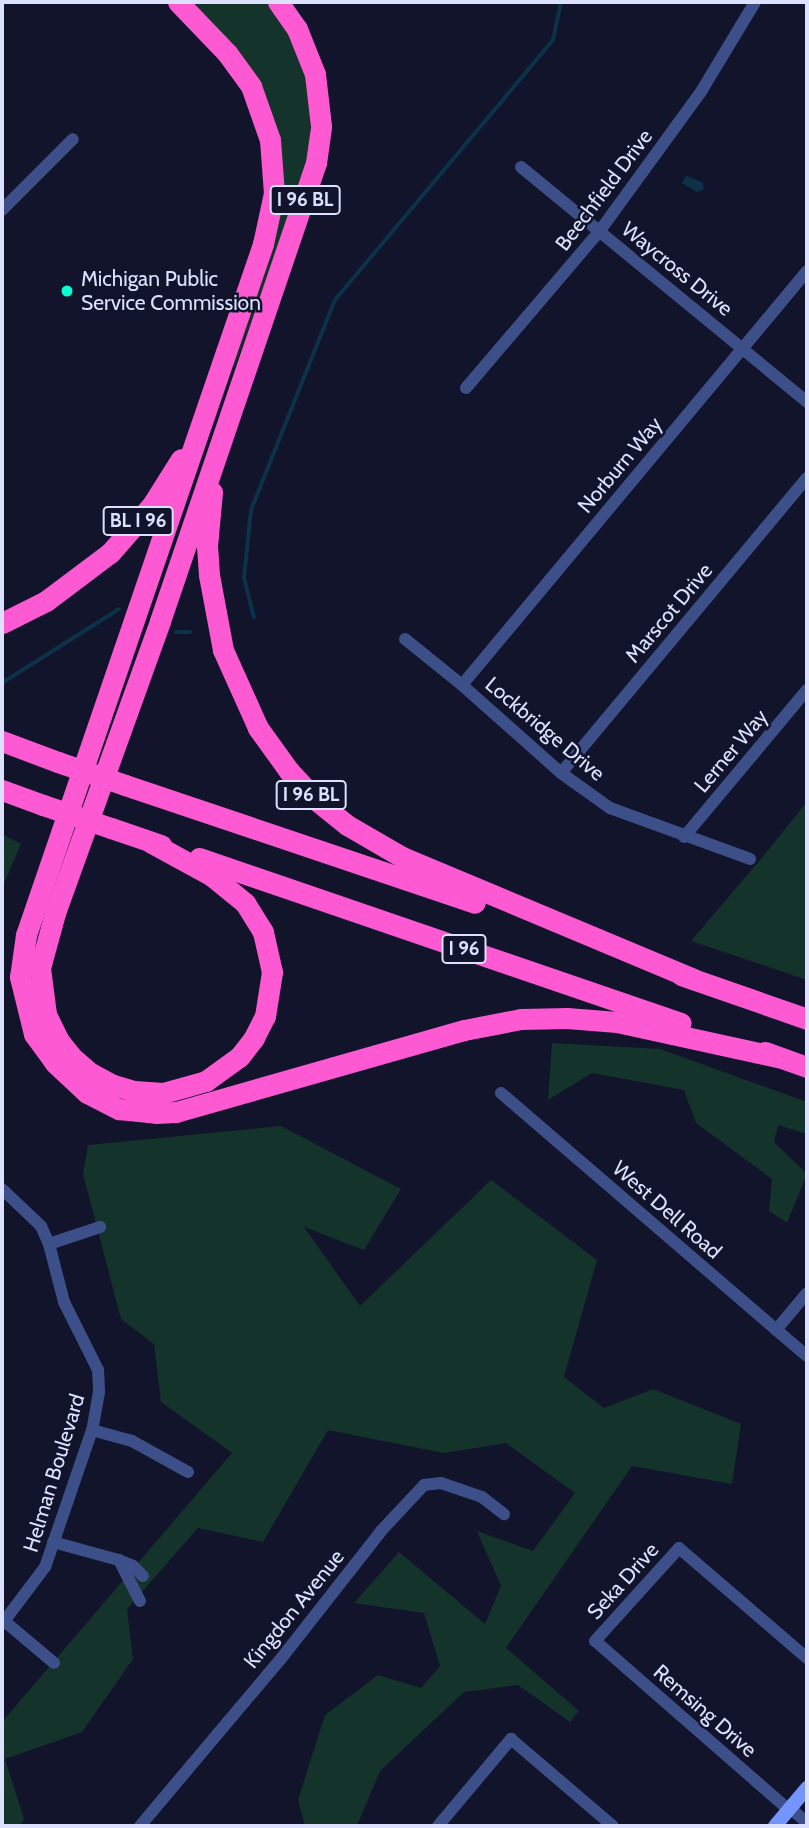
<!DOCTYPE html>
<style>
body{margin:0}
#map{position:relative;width:809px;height:1828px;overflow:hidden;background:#11142a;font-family:Cabin,sans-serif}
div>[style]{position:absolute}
.green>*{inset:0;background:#14342b}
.water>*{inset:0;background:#0c3249}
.stream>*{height:3.5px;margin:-1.75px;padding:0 1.75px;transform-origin:1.75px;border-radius:1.75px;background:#0c3249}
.street>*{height:12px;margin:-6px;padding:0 6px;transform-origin:6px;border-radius:6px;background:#3d4f88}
.secondary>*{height:14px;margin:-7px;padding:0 7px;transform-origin:7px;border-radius:7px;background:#7495fd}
.highway>*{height:21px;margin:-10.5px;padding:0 10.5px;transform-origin:10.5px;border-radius:10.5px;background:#fc59d3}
.highway-bridge>*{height:21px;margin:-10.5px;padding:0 10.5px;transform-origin:10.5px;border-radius:10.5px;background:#fc59d3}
.dots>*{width:19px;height:19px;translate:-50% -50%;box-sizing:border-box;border:4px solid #11142a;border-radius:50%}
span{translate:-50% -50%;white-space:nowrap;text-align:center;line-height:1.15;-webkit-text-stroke:5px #11142a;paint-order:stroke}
.shield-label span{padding:2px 5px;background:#11142a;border:2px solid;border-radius:5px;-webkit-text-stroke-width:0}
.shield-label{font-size:19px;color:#dbe1fe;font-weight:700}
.street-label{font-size:21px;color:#dbe1fe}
.poi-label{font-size:21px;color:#dbe1fe}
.left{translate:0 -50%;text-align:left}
.frame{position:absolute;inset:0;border:4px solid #dbe1fe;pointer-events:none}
</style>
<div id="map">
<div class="green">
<i style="clip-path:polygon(190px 2px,267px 2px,289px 33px,306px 76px,311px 105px,309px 157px,235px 367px,232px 365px,277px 135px)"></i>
<i style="clip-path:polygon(807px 802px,807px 980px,691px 941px,765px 854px)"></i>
<i style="clip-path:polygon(2px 834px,21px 844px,2px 888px)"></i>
<i style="clip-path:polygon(552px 1043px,660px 1049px,807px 1102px,807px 1134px,778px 1125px,774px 1142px,807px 1174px,787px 1223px,769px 1211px,772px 1179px,696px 1123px,684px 1090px,592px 1073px,548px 1100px)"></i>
<i style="clip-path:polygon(281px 1126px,401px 1189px,364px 1250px,304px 1227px,360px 1306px,491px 1180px,597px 1260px,564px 1377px,604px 1408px,653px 1389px,741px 1424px,732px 1484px,632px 1466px,506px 1648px,579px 1711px,570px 1722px,518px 1685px,464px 1692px,380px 1771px,357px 1826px,305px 1826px,298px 1800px,325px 1715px,378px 1675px,421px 1688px,440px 1666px,424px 1613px,354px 1603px,399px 1552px,485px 1624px,501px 1586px,477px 1531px,533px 1551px,575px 1493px,506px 1443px,444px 1453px,328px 1430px,263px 1542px,198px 1528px,127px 1609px,133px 1659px,82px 1732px,5px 1759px,24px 1819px,20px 1826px,2px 1826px,2px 1722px,232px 1453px,161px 1402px,154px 1344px,121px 1319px,83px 1174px,88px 1145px)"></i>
</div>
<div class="water">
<i style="clip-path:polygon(686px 176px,702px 182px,704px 189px,697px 192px,682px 183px)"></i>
</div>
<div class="stream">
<i style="left:254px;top:618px;width:41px;rotate:-104deg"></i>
<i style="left:244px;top:578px;width:68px;rotate:-84.1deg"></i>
<i style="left:251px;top:510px;width:226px;rotate:-68.2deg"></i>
<i style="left:335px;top:300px;width:339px;rotate:-50deg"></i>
<i style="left:553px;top:40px;width:39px;rotate:-78deg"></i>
<i style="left:176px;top:632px;width:14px"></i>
<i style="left:2px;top:683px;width:138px;rotate:-32.3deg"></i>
</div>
<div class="street">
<i style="left:521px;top:167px;width:370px;rotate:39.4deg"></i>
<i style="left:2px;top:210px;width:100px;rotate:-45deg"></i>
<i style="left:466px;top:388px;width:205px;rotate:-49.6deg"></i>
<i style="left:599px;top:232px;width:175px;rotate:-54deg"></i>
<i style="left:702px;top:90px;width:103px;rotate:-58.9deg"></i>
<i style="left:405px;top:639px;width:73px;rotate:38.9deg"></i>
<i style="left:462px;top:685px;width:132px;rotate:41.6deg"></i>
<i style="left:561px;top:773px;width:60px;rotate:35.5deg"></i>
<i style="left:610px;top:808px;width:149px;rotate:20deg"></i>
<i style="left:462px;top:685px;width:539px;rotate:-50.19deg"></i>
<i style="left:561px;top:773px;width:384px;rotate:-50.2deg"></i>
<i style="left:684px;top:837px;width:192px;rotate:-50.1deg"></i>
<i style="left:501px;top:1093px;width:403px;rotate:40.7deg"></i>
<i style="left:2px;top:1189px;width:54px;rotate:43.5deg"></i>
<i style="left:41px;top:1226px;width:20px;rotate:66deg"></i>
<i style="left:49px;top:1244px;width:60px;rotate:75.5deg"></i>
<i style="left:64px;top:1302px;width:76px;rotate:63.4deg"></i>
<i style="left:98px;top:1370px;width:22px;rotate:87deg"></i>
<i style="left:99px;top:1392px;width:39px;rotate:100deg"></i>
<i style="left:92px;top:1430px;width:145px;rotate:108.9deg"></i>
<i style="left:45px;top:1567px;width:71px;rotate:127deg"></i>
<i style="left:49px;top:1244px;width:54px;rotate:-18.4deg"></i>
<i style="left:776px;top:1330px;width:48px;rotate:-50deg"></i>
<i style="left:92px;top:1430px;width:41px;rotate:15.4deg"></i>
<i style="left:132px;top:1441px;width:64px;rotate:29deg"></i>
<i style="left:53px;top:1542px;width:68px;rotate:15.3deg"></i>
<i style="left:119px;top:1560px;width:15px;rotate:23deg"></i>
<i style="left:133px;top:1566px;width:14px;rotate:45deg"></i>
<i style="left:119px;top:1560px;width:46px;rotate:62.9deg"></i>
<i style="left:2px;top:1619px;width:68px;rotate:40.2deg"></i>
<i style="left:790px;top:1808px;width:23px;rotate:41deg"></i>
<i style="left:789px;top:1810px;width:257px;rotate:-138.9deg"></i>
<i style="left:595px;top:1641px;width:125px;rotate:-47.9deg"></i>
<i style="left:679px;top:1548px;width:169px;rotate:40.7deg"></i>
<i style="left:140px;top:1826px;width:217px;rotate:-49.9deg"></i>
<i style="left:280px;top:1660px;width:164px;rotate:-51.9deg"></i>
<i style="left:381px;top:1531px;width:63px;rotate:-46.9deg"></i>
<i style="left:424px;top:1485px;width:17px;rotate:-7deg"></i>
<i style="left:441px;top:1483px;width:43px;rotate:18.9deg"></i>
<i style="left:482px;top:1497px;width:28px;rotate:38deg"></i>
<i style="left:438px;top:1826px;width:114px;rotate:-50deg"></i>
<i style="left:511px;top:1739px;width:134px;rotate:40.5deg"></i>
</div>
<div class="secondary">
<i style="left:775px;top:1826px;width:50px;rotate:-49.9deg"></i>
</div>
<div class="highway">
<i style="left:178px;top:2px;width:71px;rotate:46.1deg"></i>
<i style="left:227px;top:53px;width:41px;rotate:54deg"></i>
<i style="left:251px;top:86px;width:57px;rotate:70.6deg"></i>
<i style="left:270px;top:140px;width:53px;rotate:85.7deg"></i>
<i style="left:274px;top:193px;width:52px;rotate:102.2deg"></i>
<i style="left:263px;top:244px;width:731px;rotate:108.93deg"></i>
<i style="left:26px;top:935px;width:42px;rotate:98.1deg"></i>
<i style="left:20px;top:977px;width:59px;rotate:76.2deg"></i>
<i style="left:34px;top:1034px;width:36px;rotate:54deg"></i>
<i style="left:55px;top:1063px;width:44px;rotate:43.2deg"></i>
<i style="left:87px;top:1093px;width:36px;rotate:27deg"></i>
<i style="left:119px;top:1109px;width:37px;rotate:6deg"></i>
<i style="left:156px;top:1113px;width:20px;rotate:-3deg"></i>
<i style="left:176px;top:1112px;width:299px;rotate:-15.9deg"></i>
<i style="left:464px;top:1030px;width:58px;rotate:-10.9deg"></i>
<i style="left:521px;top:1019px;width:46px;rotate:-1.2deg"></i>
<i style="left:567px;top:1018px;width:50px;rotate:4.6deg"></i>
<i style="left:617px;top:1022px;width:165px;rotate:12.3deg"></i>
<i style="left:212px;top:492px;width:54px;rotate:95.3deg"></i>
<i style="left:207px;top:546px;width:29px;rotate:86deg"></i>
<i style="left:209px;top:575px;width:76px;rotate:79.4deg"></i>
<i style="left:223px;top:650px;width:85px;rotate:65.8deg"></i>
<i style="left:258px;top:728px;width:53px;rotate:54.2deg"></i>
<i style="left:289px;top:771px;width:40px;rotate:47deg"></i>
<i style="left:316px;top:800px;width:40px;rotate:39deg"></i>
<i style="left:347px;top:825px;width:64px;rotate:30.2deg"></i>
<i style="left:402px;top:857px;width:316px;rotate:22.7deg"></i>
<i style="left:2px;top:623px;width:49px;rotate:-26.6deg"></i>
<i style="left:46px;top:601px;width:80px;rotate:-36.9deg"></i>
<i style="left:110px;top:553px;width:64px;rotate:-48.8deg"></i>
<i style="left:152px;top:505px;width:54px;rotate:-57.8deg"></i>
<i style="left:2px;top:741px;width:60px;rotate:20.6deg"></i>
<i style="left:125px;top:785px;width:369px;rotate:18.6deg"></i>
<i style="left:2px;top:790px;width:44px;rotate:20.1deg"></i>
<i style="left:111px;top:828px;width:53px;rotate:18.8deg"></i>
<i style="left:150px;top:842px;width:71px;rotate:28.7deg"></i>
<i style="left:212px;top:876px;width:43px;rotate:39.3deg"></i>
<i style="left:245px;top:903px;width:34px;rotate:58deg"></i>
<i style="left:263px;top:932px;width:41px;rotate:77.3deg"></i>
<i style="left:272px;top:972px;width:45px;rotate:99deg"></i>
<i style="left:265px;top:1016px;width:25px;rotate:117deg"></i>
<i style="left:254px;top:1038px;width:24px;rotate:128deg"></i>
<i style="left:239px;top:1057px;width:41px;rotate:144deg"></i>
<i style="left:206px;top:1081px;width:45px;rotate:164.4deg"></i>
<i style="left:163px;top:1093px;width:29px;rotate:-176deg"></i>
<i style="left:134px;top:1091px;width:22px;rotate:-164deg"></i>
<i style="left:113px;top:1085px;width:27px;rotate:-152deg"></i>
<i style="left:89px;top:1072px;width:23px;rotate:-139deg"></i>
<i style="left:72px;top:1057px;width:21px;rotate:-129deg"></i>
<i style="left:59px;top:1041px;width:30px;rotate:-116deg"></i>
<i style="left:46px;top:1014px;width:46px;rotate:-97.4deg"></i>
<i style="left:40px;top:968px;width:57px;rotate:-74.7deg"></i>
<i style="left:55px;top:913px;width:310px;rotate:-70.2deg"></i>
<i style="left:160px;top:621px;width:484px;rotate:-71.2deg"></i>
<i style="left:316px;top:163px;width:37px;rotate:-82deg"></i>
<i style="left:321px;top:126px;width:52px;rotate:-96.6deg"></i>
<i style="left:315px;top:74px;width:48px;rotate:-111.8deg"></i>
<i style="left:297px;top:29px;width:33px;rotate:-125deg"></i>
<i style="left:199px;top:858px;width:509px;rotate:18.9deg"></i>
<i style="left:681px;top:975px;width:133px;rotate:19.2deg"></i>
<i style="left:765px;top:1052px;width:45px;rotate:19.7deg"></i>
</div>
<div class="highway-bridge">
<i style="left:58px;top:762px;width:71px;rotate:18.9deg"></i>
<i style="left:43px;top:805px;width:72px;rotate:18.7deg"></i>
</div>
<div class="dots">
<i style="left:67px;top:291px;background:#0bfbd2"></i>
</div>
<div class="shield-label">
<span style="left:305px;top:200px">I 96 BL</span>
<span style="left:138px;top:521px">BL I 96</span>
<span style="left:311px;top:795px">I 96 BL</span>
<span style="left:464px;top:949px">I 96</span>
</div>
<div class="street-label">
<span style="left:604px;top:190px;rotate:-53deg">Beechfield Drive</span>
<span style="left:677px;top:269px;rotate:39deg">Waycross Drive</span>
<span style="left:620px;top:465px;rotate:-50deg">Norburn Way</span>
<span style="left:669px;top:613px;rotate:-50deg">Marscot Drive</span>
<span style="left:545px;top:729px;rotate:40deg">Lockbridge Drive</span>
<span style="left:731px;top:751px;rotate:-50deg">Lerner Way</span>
<span style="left:667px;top:1210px;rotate:41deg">West Dell Road</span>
<span style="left:54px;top:1473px;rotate:-73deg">Helman Boulevard</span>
<span style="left:623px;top:1581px;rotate:-48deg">Seka Drive</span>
<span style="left:294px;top:1609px;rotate:-51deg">Kingdon Avenue</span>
<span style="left:705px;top:1711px;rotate:41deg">Remsing Drive</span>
</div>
<div class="poi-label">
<span class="left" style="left:81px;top:291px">Michigan Public<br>Service Commission</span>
</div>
<div class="frame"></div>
</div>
